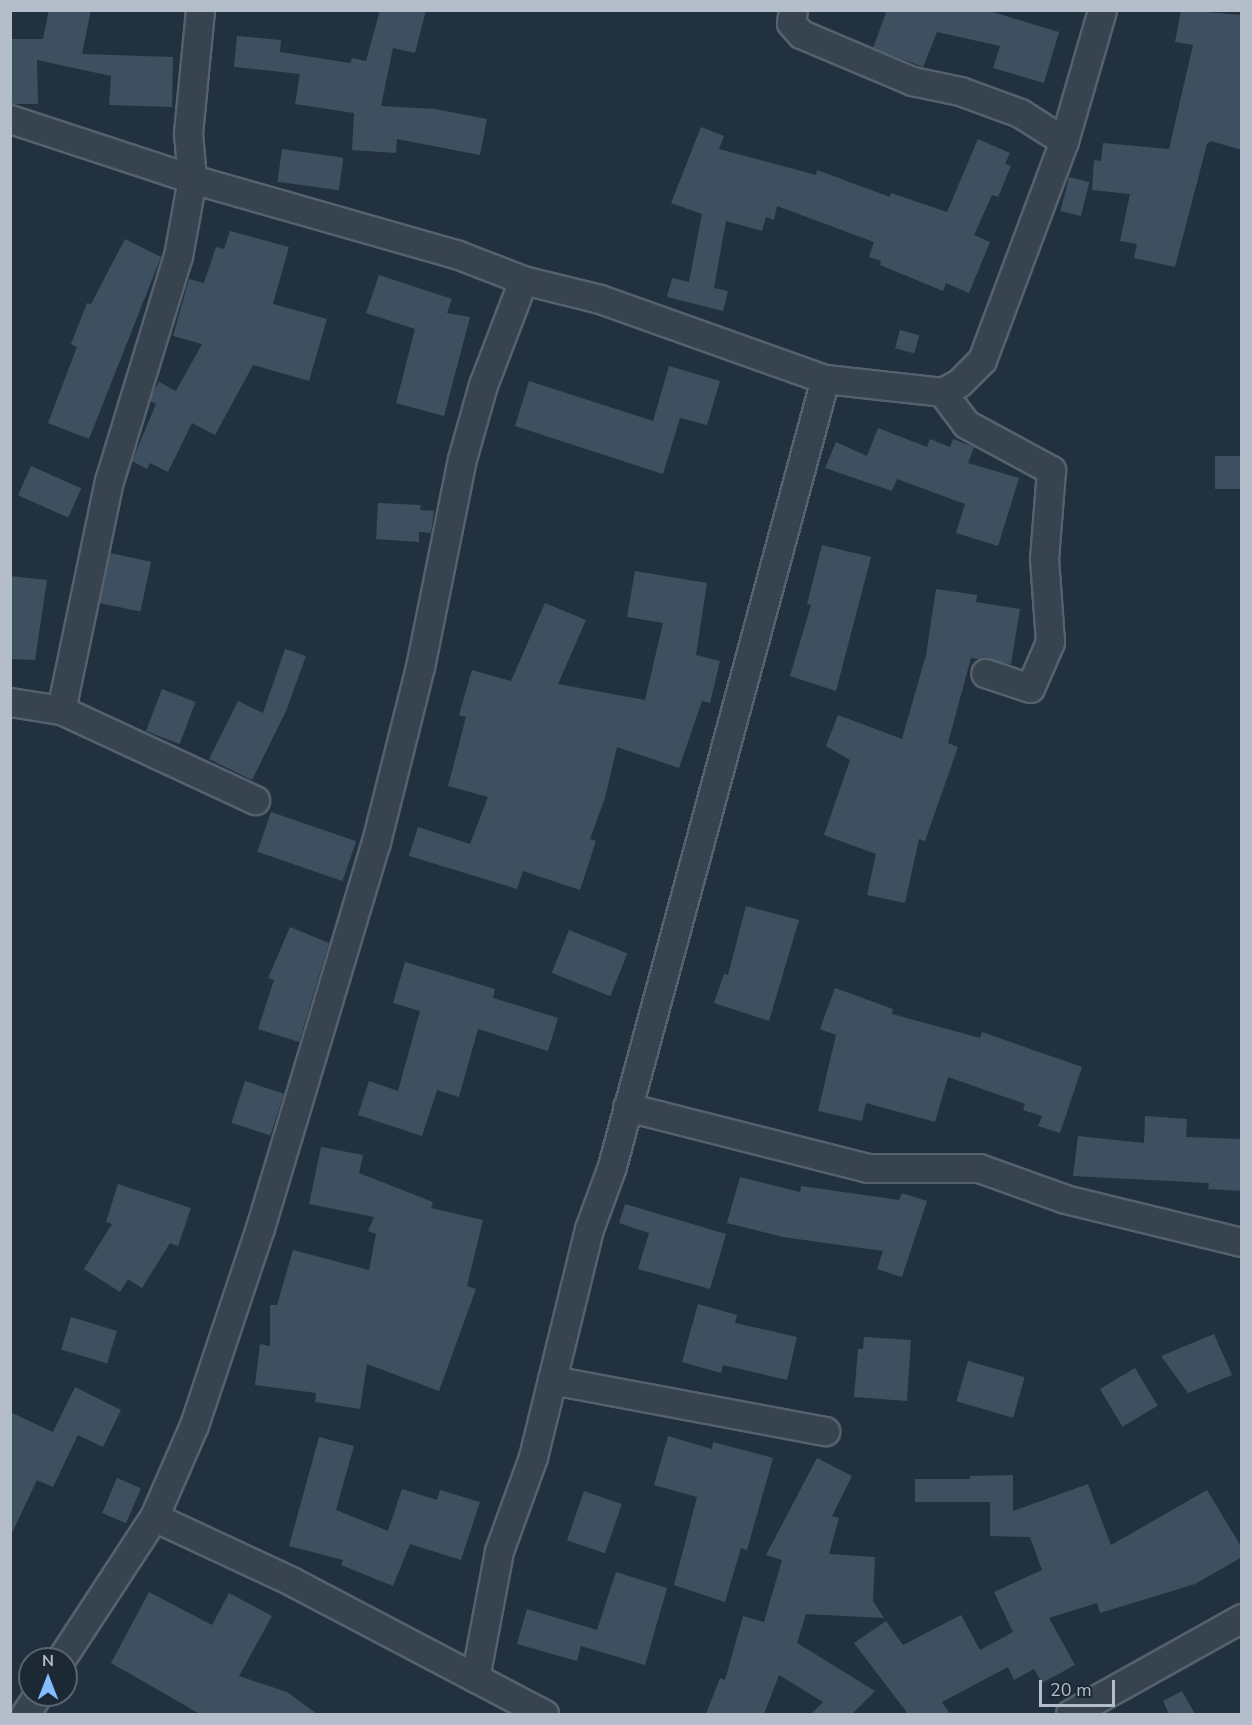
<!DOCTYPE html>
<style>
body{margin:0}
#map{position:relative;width:1252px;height:1725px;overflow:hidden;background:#223140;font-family:"Nunito Sans",sans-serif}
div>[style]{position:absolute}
.building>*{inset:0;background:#3e505f;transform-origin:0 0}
.roads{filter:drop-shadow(2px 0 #55616d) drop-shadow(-2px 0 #55616d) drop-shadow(0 2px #55616d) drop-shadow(0 -2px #55616d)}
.minor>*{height:27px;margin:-13.5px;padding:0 13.5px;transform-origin:13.5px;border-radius:13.5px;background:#37434f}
span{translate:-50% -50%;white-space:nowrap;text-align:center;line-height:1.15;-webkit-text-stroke:6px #1c2834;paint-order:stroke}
.frame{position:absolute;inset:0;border:12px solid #b3beca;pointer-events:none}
.north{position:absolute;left:18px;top:1647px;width:60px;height:60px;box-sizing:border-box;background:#1c2834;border:2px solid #586470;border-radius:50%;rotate:0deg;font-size:16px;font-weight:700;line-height:24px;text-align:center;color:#b3beca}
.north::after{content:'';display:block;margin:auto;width:21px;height:27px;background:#83bdff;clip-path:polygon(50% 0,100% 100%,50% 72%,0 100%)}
.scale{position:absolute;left:1039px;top:1680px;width:76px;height:27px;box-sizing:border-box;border:3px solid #b3beca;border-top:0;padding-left:8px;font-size:18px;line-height:21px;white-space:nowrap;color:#b3beca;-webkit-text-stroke:4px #1c2834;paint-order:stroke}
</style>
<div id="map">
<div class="building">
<i style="clip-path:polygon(49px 10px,91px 10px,82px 54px,173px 57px,172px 107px,109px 105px,111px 76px,37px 60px,38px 104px,10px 104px,10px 39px,43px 39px)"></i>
<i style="clip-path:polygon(380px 10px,426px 10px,415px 53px,393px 48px,381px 106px,435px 109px,487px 119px,480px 155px,397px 139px,396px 153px,352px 150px,354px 113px,295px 104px,300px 74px,234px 67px,237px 36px,281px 40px,280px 52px,350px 63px,352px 58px,366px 61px)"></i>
<i style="clip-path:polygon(887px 10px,986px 10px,1059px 32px,1044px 83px,993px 68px,1000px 46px,937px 32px,923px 67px,873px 48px)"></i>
<i style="clip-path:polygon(1181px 10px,1242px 15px,1242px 150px,1211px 141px,1207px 144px,1175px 267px,1134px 258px,1137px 244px,1120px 241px,1130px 194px,1092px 190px,1094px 160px,1101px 161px,1103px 143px,1169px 149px,1193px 45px,1175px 42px)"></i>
<i style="clip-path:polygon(701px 127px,724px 136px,719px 149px,816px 175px,817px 170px,890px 197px,891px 193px,947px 212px,978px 139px,1010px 153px,1005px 164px,1011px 166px,998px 197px,992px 195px,974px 235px,990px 242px,969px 293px,946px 283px,943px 291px,880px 265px,881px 261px,869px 257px,874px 242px,777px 206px,774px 220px,766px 217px,762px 231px,726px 221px,714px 288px,728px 291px,723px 311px,667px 297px,672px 278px,689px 282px,702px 214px,671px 203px)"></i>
<i style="left:282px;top:149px;width:62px;height:33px;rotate:8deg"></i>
<i style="left:1069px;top:177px;width:21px;height:35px;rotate:14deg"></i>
<i style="clip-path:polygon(230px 231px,289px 247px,273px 304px,327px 319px,309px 381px,253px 365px,215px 435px,192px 423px,168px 472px,150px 463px,147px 469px,132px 461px,156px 404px,150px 401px,152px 394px,159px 382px,176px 391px,202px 344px,173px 336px,189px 279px,204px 283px,216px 247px,224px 249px)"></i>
<i style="clip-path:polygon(125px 239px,161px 257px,89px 439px,48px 423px,77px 347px,71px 344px,87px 303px,91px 304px)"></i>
<i style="clip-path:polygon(379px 275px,452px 299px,447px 313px,470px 317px,444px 416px,396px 403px,415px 329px,366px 313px)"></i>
<i style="left:900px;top:330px;width:20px;height:19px;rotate:15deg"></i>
<i style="clip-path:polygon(669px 366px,720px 381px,707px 425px,680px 418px,663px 474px,515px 426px,529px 381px,653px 421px)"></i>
<i style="clip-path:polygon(878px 428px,927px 447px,930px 439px,950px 447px,953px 439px,974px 447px,968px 463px,1019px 478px,998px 546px,956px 533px,965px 504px,897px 479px,892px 491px,825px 468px,836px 442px,867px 456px)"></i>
<i style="left:1242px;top:456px;width:33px;height:27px;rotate:90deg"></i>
<i style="left:31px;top:466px;width:55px;height:32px;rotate:24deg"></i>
<i style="clip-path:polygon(378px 503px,421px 505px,420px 510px,434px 511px,431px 533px,419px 532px,419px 542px,376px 539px)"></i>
<i style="clip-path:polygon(822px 545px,871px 557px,836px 691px,790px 676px,811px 605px,807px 604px)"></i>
<i style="left:110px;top:553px;width:42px;height:51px;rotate:12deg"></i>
<i style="clip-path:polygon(635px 571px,707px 583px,696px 655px,720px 661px,710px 703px,702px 701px,679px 768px,617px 747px,605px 798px,590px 839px,596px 841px,580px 890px,523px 871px,517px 889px,409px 856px,418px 827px,470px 844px,488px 797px,448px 786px,466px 717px,459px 715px,472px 670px,511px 681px,545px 603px,586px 620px,558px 684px,645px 700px,663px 623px,627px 617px)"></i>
<i style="clip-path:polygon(10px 576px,47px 580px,35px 660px,10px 659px)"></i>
<i style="clip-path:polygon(936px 589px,977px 595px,976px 602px,1020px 609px,1011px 664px,971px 658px,948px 743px,958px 747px,925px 841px,919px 839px,905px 903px,867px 895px,876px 854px,824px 835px,850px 760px,826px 746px,838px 715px,902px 739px,926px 655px)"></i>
<i style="clip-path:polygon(285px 649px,306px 656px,286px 711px,252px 780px,209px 759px,238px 701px,263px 713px)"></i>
<i style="left:162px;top:689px;width:36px;height:45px;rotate:21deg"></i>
<i style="left:271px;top:812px;width:90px;height:42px;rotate:19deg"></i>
<i style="clip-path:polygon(746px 906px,799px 920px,769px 1021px,714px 1003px,724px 974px,728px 975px)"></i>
<i style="clip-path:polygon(290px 927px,329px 943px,299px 1042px,258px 1029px,274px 980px,268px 978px)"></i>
<i style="left:569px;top:930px;width:63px;height:46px;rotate:22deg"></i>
<i style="clip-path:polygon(405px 962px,495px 989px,493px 998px,558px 1018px,548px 1051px,478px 1029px,459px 1097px,437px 1090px,422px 1136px,358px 1115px,369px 1081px,398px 1091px,420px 1011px,393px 1003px)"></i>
<i style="clip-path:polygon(835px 988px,893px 1009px,892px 1014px,980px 1038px,982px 1032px,1082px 1067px,1060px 1133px,1038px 1126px,1042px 1116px,1023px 1110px,1025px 1104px,948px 1077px,935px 1122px,866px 1103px,862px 1121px,818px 1111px,836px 1035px,820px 1029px)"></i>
<i style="left:245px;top:1081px;width:41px;height:44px;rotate:18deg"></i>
<i style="clip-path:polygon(1145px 1116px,1187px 1119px,1186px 1137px,1242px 1139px,1242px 1191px,1208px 1189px,1209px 1183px,1073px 1176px,1078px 1136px,1144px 1143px)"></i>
<i style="clip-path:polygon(321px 1147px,363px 1155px,359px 1173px,433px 1202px,431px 1208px,483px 1220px,467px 1286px,476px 1289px,439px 1391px,367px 1364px,360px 1409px,315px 1402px,316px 1393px,255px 1385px,260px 1344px,270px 1346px,270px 1305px,277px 1305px,293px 1250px,369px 1270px,376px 1234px,368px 1231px,374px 1217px,309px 1204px)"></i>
<i style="clip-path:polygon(740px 1177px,800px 1192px,801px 1186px,899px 1200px,902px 1193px,927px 1201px,902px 1277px,877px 1269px,883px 1251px,783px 1237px,727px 1223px)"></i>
<i style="clip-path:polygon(118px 1184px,191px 1208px,178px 1246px,170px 1243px,142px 1288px,128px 1279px,120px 1292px,84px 1269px,112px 1224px,106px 1222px)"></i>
<i style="clip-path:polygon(625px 1204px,726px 1234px,710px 1289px,638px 1269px,649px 1233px,619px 1223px)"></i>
<i style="clip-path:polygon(698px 1304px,737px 1315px,735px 1323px,797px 1337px,787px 1380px,723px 1365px,721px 1373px,682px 1362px)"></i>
<i style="left:71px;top:1317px;width:48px;height:34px;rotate:17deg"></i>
<i style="clip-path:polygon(1214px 1334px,1232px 1375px,1188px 1393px,1161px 1356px)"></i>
<i style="clip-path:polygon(864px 1337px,911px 1340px,907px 1401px,854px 1397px,858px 1349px,863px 1349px)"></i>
<i style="left:968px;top:1361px;width:59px;height:42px;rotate:16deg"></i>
<i style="left:1135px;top:1368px;width:44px;height:41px;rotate:59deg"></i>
<i style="clip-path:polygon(75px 1387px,121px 1410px,103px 1447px,78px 1435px,53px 1487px,37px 1480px,10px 1537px,10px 1412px,53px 1432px)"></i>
<i style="clip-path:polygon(668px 1436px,712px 1449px,713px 1442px,773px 1458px,747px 1550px,741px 1548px,725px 1602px,674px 1585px,697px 1497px,654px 1485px)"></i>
<i style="clip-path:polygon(319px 1437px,354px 1446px,336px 1510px,388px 1531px,402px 1489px,437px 1500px,440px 1490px,480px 1502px,461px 1560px,410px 1544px,393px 1586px,341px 1565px,343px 1560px,289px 1546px)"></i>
<i style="clip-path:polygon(817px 1458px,852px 1476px,832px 1516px,839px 1518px,829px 1554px,875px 1557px,873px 1601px,884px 1618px,806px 1614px,797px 1643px,875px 1691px,852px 1714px,811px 1714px,823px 1702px,779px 1675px,764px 1714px,706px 1714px,720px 1678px,725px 1680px,743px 1616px,764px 1622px,782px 1560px,766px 1555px)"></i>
<i style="clip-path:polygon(1013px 1475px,1013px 1511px,1088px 1484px,1111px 1545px,1207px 1490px,1242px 1548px,1242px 1557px,1195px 1584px,1100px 1613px,1097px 1603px,1049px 1618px,1075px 1665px,1042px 1683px,1034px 1669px,1014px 1680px,1008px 1667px,942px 1702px,950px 1714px,908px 1714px,854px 1643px,886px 1621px,903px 1645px,961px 1615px,980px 1650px,1013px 1632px,994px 1592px,1042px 1570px,1030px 1537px,990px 1536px,990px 1502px,915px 1502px,915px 1479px,970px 1479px,970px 1476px)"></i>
<i style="left:117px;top:1478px;width:26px;height:38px;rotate:23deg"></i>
<i style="left:584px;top:1491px;width:40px;height:52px;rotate:19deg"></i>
<i style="clip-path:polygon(616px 1572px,667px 1588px,645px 1665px,581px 1646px,577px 1661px,517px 1644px,527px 1609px,597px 1630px)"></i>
<i style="clip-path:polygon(149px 1592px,212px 1625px,229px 1593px,272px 1616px,239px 1676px,287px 1692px,317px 1714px,200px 1714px,111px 1663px)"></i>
<i style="clip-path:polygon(1182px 1691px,1195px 1714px,1169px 1714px,1163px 1701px)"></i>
</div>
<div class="roads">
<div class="minor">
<i style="left:793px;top:10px;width:13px;rotate:99deg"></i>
<i style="left:791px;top:23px;width:15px;rotate:48deg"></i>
<i style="left:801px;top:34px;width:121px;rotate:22.9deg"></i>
<i style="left:912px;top:81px;width:49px;rotate:11.8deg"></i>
<i style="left:960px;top:91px;width:64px;rotate:20.1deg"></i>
<i style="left:1020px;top:113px;width:52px;rotate:32.5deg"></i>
<i style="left:10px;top:119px;width:192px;rotate:18.2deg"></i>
<i style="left:192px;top:179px;width:274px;rotate:15.9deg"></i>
<i style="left:456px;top:254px;width:72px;rotate:21.2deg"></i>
<i style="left:523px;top:280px;width:79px;rotate:13.9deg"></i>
<i style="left:600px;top:299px;width:239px;rotate:19.6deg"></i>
<i style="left:825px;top:379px;width:118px;rotate:6.3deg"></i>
<i style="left:942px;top:392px;width:19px;rotate:-28deg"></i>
<i style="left:959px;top:383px;width:33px;rotate:-45deg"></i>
<i style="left:982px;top:360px;width:234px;rotate:-69.5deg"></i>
<i style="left:1064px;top:141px;width:136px;rotate:-73.8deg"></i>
<i style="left:942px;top:392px;width:40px;rotate:53deg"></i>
<i style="left:966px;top:424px;width:97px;rotate:28.4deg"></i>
<i style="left:1051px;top:470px;width:88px;rotate:94.5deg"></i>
<i style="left:1044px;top:558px;width:84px;rotate:85.9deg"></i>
<i style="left:1050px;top:642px;width:50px;rotate:113.5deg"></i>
<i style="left:1030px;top:688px;width:47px;rotate:-161.6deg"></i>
<i style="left:10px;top:702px;width:52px;rotate:8.9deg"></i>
<i style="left:61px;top:710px;width:234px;rotate:-78.2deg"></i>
<i style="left:109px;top:481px;width:235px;rotate:-73deg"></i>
<i style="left:178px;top:256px;width:78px;rotate:-79.7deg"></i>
<i style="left:192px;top:179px;width:46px;rotate:-95deg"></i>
<i style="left:188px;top:133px;width:124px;rotate:-84.4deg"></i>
<i style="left:61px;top:710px;width:214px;rotate:24.9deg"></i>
<i style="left:627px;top:1107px;width:249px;rotate:14.2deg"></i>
<i style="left:868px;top:1168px;width:111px"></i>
<i style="left:979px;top:1168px;width:91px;rotate:19.8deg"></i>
<i style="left:1065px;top:1199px;width:182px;rotate:13.7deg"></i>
<i style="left:552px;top:1380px;width:278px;rotate:10.6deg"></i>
<i style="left:154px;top:1517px;width:151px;rotate:25deg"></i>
<i style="left:291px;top:1581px;width:286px;rotate:27.7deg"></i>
<i style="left:61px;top:1659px;width:170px;rotate:-56.8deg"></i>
<i style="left:154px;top:1517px;width:100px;rotate:-66.5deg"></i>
<i style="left:194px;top:1425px;width:208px;rotate:-71.5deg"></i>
<i style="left:260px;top:1228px;width:403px;rotate:-73.3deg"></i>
<i style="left:376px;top:842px;width:180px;rotate:-75.9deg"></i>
<i style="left:420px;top:667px;width:212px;rotate:-78.6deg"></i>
<i style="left:462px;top:459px;width:77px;rotate:-74.2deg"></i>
<i style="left:483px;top:385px;width:112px;rotate:-69.1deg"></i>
<i style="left:475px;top:1678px;width:129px;rotate:-79.3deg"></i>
<i style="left:499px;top:1551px;width:100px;rotate:-70.1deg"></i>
<i style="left:533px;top:1457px;width:235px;rotate:-76.2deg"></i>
<i style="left:589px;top:1229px;width:67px;rotate:-69.9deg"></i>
<i style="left:612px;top:1166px;width:815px;rotate:-74.86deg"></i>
<i style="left:25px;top:1714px;width:23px;rotate:-56deg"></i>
<i style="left:1070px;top:1714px;width:197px;rotate:-29.2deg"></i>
</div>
</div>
<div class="frame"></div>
<div class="north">N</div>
<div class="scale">20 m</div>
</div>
